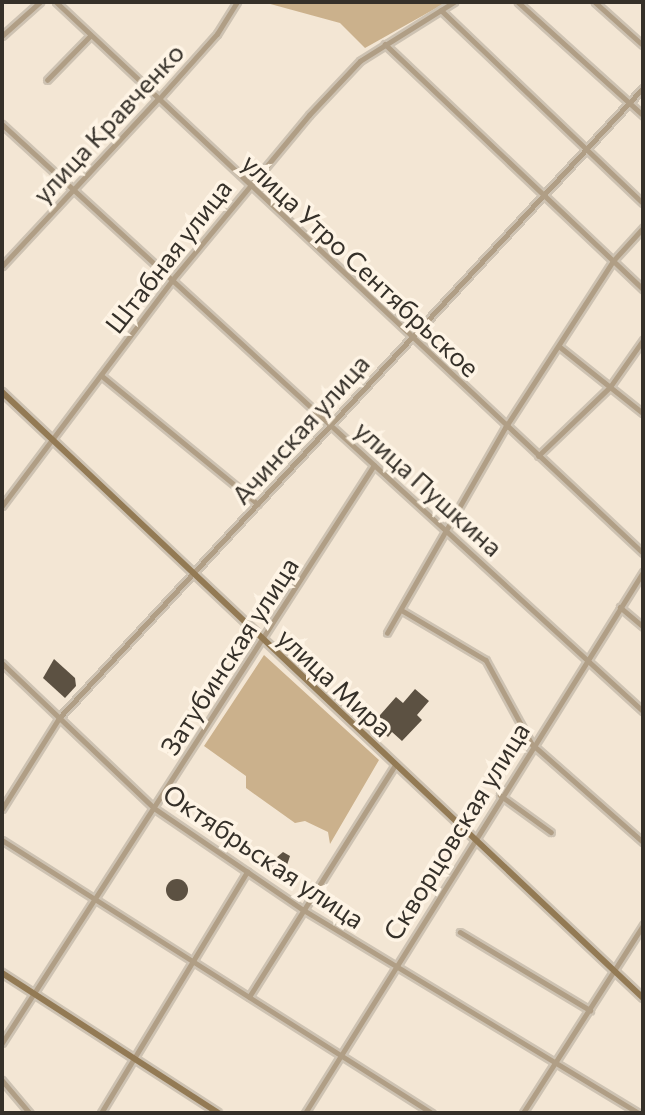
<!DOCTYPE html>
<meta charset="utf-8">
<style>
body{margin:0}
#map{position:relative;width:645px;height:1115px;overflow:hidden;background:#f3e6d4;font-family:Commissioner,sans-serif}
div>[style]{position:absolute}
.green>*{inset:0;background:#cbb18c}
.building>*{inset:0;background:#5c5142}
.round{border-radius:50%}
.roads{filter:drop-shadow(2px 0 #cdc2b2) drop-shadow(-2px 0 #cdc2b2) drop-shadow(0 2px #cdc2b2) drop-shadow(0 -2px #cdc2b2)}
.minor>*{height:4.5px;margin:-2.25px;padding:0 2.25px;transform-origin:2.25px;border-radius:2.25px;background:#b09e85}
.tertiary>*{height:5px;margin:-2.5px;padding:0 2.5px;transform-origin:2.5px;border-radius:2.5px;background:#b09e85}
.secondary>*{height:6px;margin:-3px;padding:0 3px;transform-origin:3px;border-radius:3px;background:#937a54}
span{translate:-50% -50%;white-space:nowrap;text-align:center;line-height:1.15;-webkit-text-stroke:7px #fef4e5;paint-order:stroke}
.street-label{font-size:26px;color:#353029}
.frame{position:absolute;inset:0;border:4px solid #353029;pointer-events:none}
</style>
<div id="map">
<div class="green">
<i style="clip-path:polygon(263px 2px,447px 2px,365px 48px,340px 23px)"></i>
<i style="clip-path:polygon(264px 655px,379px 760px,330px 844px,328px 832px,305px 821px,295px 823px,246px 788px,246px 776px,204px 746px)"></i>
</div>
<div class="building">
<i style="clip-path:polygon(54px 659px,75px 678px,76px 686px,65px 698px,43px 678px)"></i>
<i style="clip-path:polygon(415px 689px,429px 701px,417px 715px,422px 720px,402px 741px,392px 732px,388px 737px,373px 723px,396px 697px,403px 703px)"></i>
<i style="clip-path:polygon(283px 852px,290px 856px,282px 880px,264px 868px)"></i>
<i class="round" style="left:166px;top:879px;width:22px;height:22px"></i>
</div>
<div class="roads">
<div class="minor">
<i style="left:518px;top:2px;width:169px;rotate:42.1deg"></i>
<i style="left:595px;top:2px;width:64px;rotate:41.9deg"></i>
<i style="left:441px;top:10px;width:279px;rotate:43.7deg"></i>
<i style="left:2px;top:36px;width:51px;rotate:-41.8deg"></i>
<i style="left:385px;top:44px;width:356px;rotate:43.5deg"></i>
<i style="left:47px;top:80px;width:62px;rotate:-45.7deg"></i>
<i style="left:159px;top:99px;width:87px;rotate:-48.3deg"></i>
<i style="left:217px;top:34px;width:38px;rotate:-58deg"></i>
<i style="left:2px;top:124px;width:869px;rotate:42.48deg"></i>
<i style="left:559px;top:346px;width:107px;rotate:38.6deg"></i>
<i style="left:101px;top:375px;width:203px;rotate:39.4deg"></i>
<i style="left:538px;top:456px;width:100px;rotate:-43.8deg"></i>
<i style="left:610px;top:387px;width:57px;rotate:-54.9deg"></i>
<i style="left:2px;top:506px;width:284px;rotate:-53deg"></i>
<i style="left:173px;top:279px;width:213px;rotate:-50.3deg"></i>
<i style="left:309px;top:115px;width:74px;rotate:-46.6deg"></i>
<i style="left:360px;top:61px;width:111px;rotate:-32.1deg"></i>
<i style="left:620px;top:607px;width:30px;rotate:40deg"></i>
<i style="left:403px;top:611px;width:96px;rotate:30.6deg"></i>
<i style="left:486px;top:660px;width:96px;rotate:61.3deg"></i>
<i style="left:532px;top:744px;width:148px;rotate:41.4deg"></i>
<i style="left:387px;top:633px;width:237px;rotate:-60.1deg"></i>
<i style="left:505px;top:428px;width:199px;rotate:-57.1deg"></i>
<i style="left:613px;top:261px;width:45px;rotate:-47.7deg"></i>
<i style="left:2px;top:663px;width:210px;rotate:43.6deg"></i>
<i style="left:154px;top:808px;width:179px;rotate:34.3deg"></i>
<i style="left:302px;top:909px;width:394px;rotate:31.2deg"></i>
<i style="left:500px;top:795px;width:63px;rotate:36deg"></i>
<i style="left:2px;top:809px;width:107px;rotate:-57.9deg"></i>
<i style="left:59px;top:718px;width:859px;rotate:-47.17deg"></i>
<i style="left:2px;top:840px;width:509px;rotate:32.41deg"></i>
<i style="left:460px;top:932px;width:152px;rotate:31deg"></i>
<i style="left:249px;top:997px;width:274px;rotate:-57.8deg"></i>
<i style="left:2px;top:1043px;width:687px;rotate:-57.23deg"></i>
<i style="left:2px;top:1080px;width:43px;rotate:49.7deg"></i>
<i style="left:101px;top:1113px;width:282px;rotate:-58.8deg"></i>
<i style="left:523px;top:1113px;width:223px;rotate:-57.4deg"></i>
</div>
<div class="tertiary">
<i style="left:56px;top:2px;width:805px;rotate:43.19deg"></i>
<i style="left:2px;top:266px;width:229px;rotate:-47deg"></i>
<i style="left:305px;top:1113px;width:638px;rotate:-58deg"></i>
</div>
<div class="secondary">
<i style="left:2px;top:392px;width:882px;rotate:43.39deg"></i>
<i style="left:2px;top:973px;width:257px;rotate:32.9deg"></i>
</div>
</div>
<div class="street-label">
<span style="left:108px;top:123px;rotate:-47deg">улица Кравченко</span>
<span style="left:168px;top:256px;rotate:-52deg">Штабная улица</span>
<span style="left:361px;top:265px;rotate:43deg">улица Утро Сентябрьское</span>
<span style="left:300px;top:429px;rotate:-48deg">Ачинская улица</span>
<span style="left:429px;top:488px;rotate:42deg">улица Пушкина</span>
<span style="left:229px;top:656px;rotate:-57deg">Затубинская улица</span>
<span style="left:335px;top:682px;rotate:43deg">улица Мира</span>
<span style="left:456px;top:831px;rotate:-58deg">Скворцовская улица</span>
<span style="left:264px;top:856px;rotate:34deg">Октябрьская улица</span>
</div>
<div class="frame"></div>
</div>
